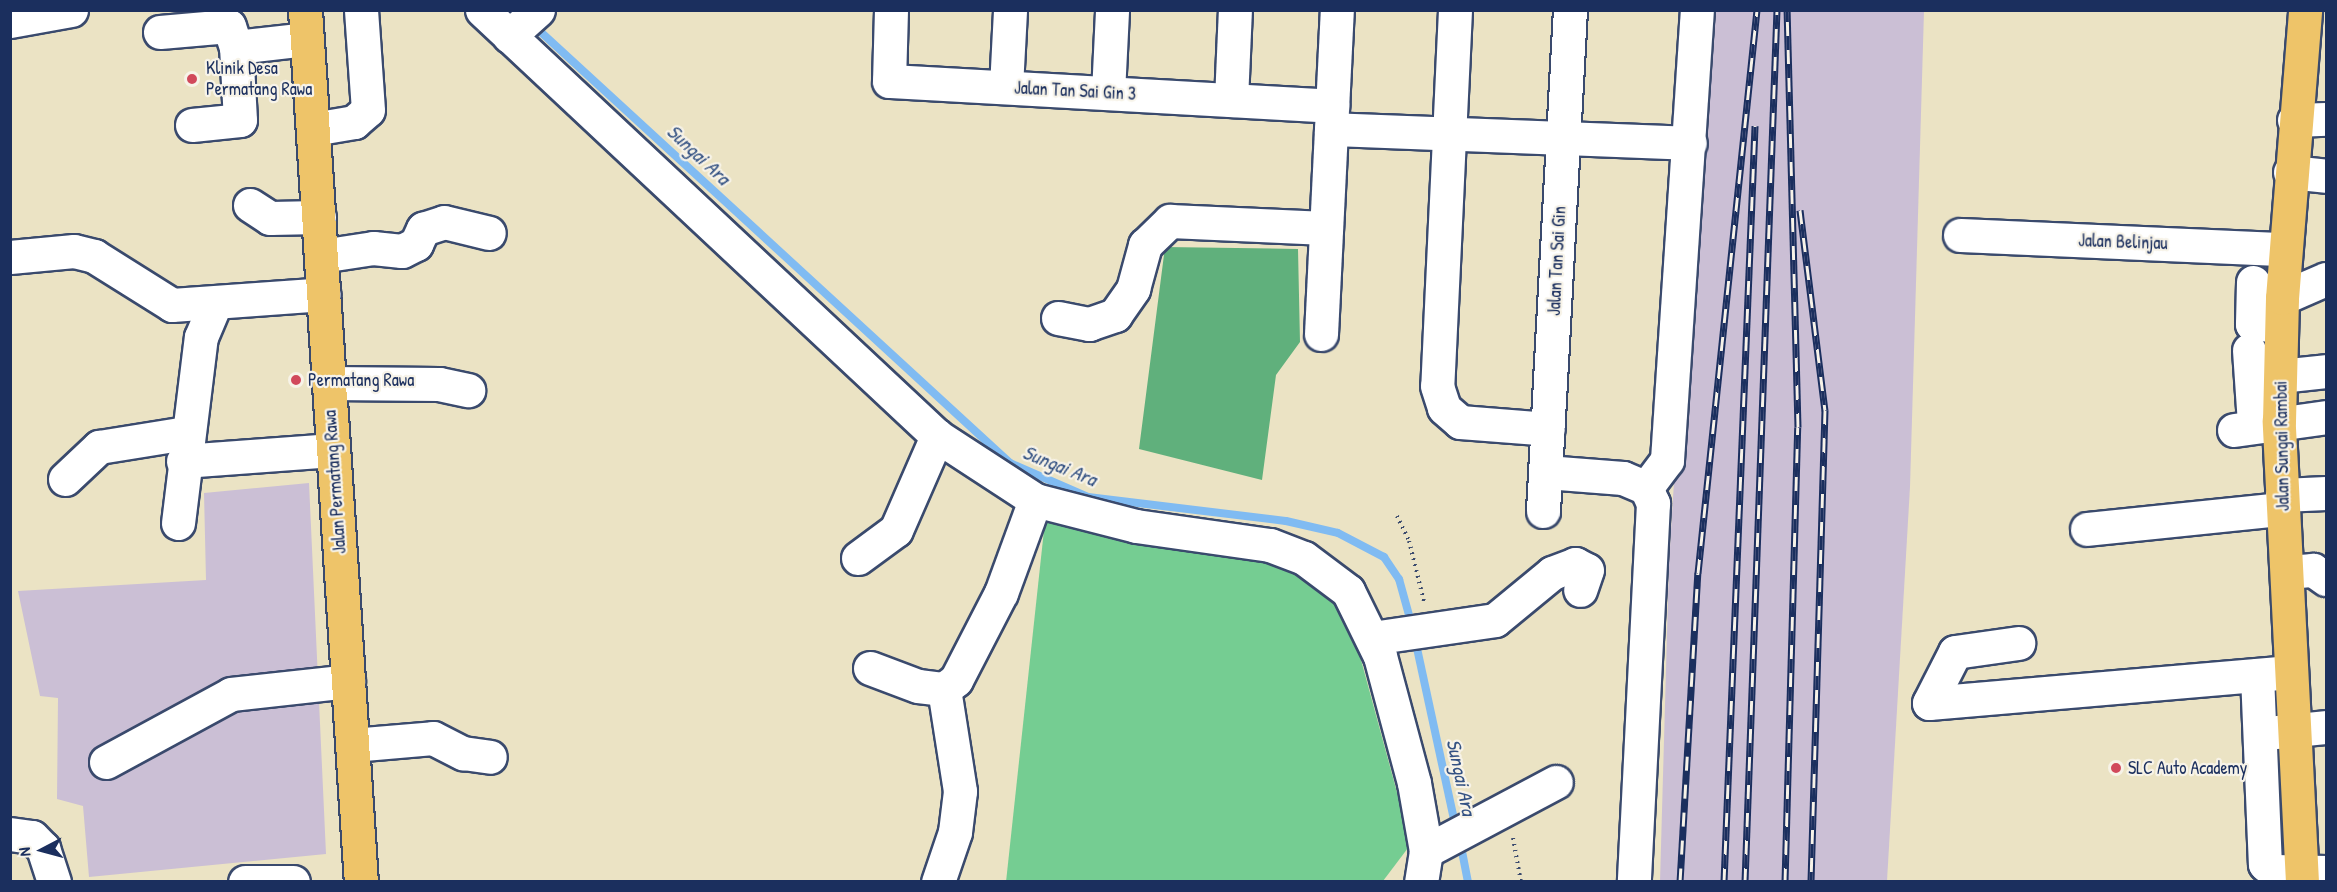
<!DOCTYPE html>
<style>
body{margin:0}
#map{position:relative;width:2337px;height:892px;overflow:hidden;background:#ebe3c4;font-family:"Patrick Hand",sans-serif}
div>[style]{position:absolute}
.industrial>*{inset:0;background:#cbbfd5}
.green>*{inset:0;background:#75cd92}
.forest>*{inset:0;background:#60b07c}
.stream>*{height:8px;margin:-4px;padding:0 4px;transform-origin:4px;border-radius:4px;background:#80bbf2}
.path>*{height:4px;margin-top:-2px;transform-origin:0;background:repeating-linear-gradient(90deg,#3a4a6d 0 1.5px,transparent 0 6px)}
.roads{filter:drop-shadow(2px 0 #3a4a6d) drop-shadow(-2px 0 #3a4a6d) drop-shadow(0 2px #3a4a6d) drop-shadow(0 -2px #3a4a6d)}
.minor>*{height:33px;margin:-16.5px;padding:0 16.5px;transform-origin:16.5px;border-radius:16.5px;background:#fff}
.major>*{height:33px;margin:-16.5px;padding:0 16.5px;transform-origin:16.5px;border-radius:16.5px;background:#eec469}
.rail>*{height:7px;margin-top:-3.5px;transform-origin:0;background:repeating-linear-gradient(90deg,#f7f3e8 0 14px,#1b2f5e 0 28px);box-sizing:border-box;border-block:2px solid #1b2f5e}
.dots>*{width:16px;height:16px;translate:-50% -50%;box-sizing:border-box;border:3px solid #f7f3e8;border-radius:50%}
span{translate:-50% -50%;white-space:nowrap;text-align:center;line-height:1.15;-webkit-text-stroke:4.5px #f7f3e8;paint-order:stroke}
.poi-label{font-size:18px;color:#1b2f5e}
.left{translate:0 -50%;text-align:left}
.street-label{font-size:18px;color:#1b2f5e}
.water-label{font-size:20px;color:#345283;font-style:italic}
.frame{position:absolute;inset:0;border:12px solid #1b2f5e;pointer-events:none}
.north{position:absolute;left:12px;top:820px;width:60px;height:60px;-webkit-text-stroke:4px #f7f3e8;paint-order:stroke;rotate:264deg;font-size:16px;font-weight:700;line-height:24px;text-align:center;color:#1b2f5e}
.north::after{content:'';display:block;margin:auto;width:21px;height:27px;background:#1b2f5e;clip-path:polygon(50% 0,100% 100%,50% 72%,0 100%)}
</style>
<div id="map">
<div class="industrial">
<i style="clip-path:polygon(1703px 11px,1924px 11px,1910px 487px,1887px 881px,1660px 882px,1669px 563px)"></i>
<i style="clip-path:polygon(309px 483px,326px 854px,89px 877px,83px 806px,57px 799px,58px 698px,40px 696px,18px 591px,206px 580px,204px 493px)"></i>
</div>
<div class="green">
<i style="clip-path:polygon(1048px 493px,1271px 558px,1348px 612px,1411px 844px,1383px 881px,1006px 882px)"></i>
</div>
<div class="forest">
<i style="clip-path:polygon(1165px 247px,1298px 249px,1300px 342px,1276px 375px,1262px 480px,1139px 449px)"></i>
</div>
<div class="stream">
<i style="left:532px;top:24px;width:649px;rotate:42.56deg"></i>
<i style="left:1010px;top:463px;width:85px;rotate:23.6deg"></i>
<i style="left:1088px;top:497px;width:199px;rotate:6.9deg"></i>
<i style="left:1286px;top:521px;width:53px;rotate:13deg"></i>
<i style="left:1338px;top:533px;width:52px;rotate:27.6deg"></i>
<i style="left:1384px;top:557px;width:27px;rotate:56deg"></i>
<i style="left:1399px;top:579px;width:49px;rotate:74.5deg"></i>
<i style="left:1415px;top:639px;width:194px;rotate:77.8deg"></i>
<i style="left:1460px;top:841px;width:42px;rotate:79deg"></i>
</div>
<div class="path">
<i style="left:1397px;top:516px;width:28px;rotate:64deg"></i>
<i style="left:1409px;top:541px;width:62px;rotate:76deg"></i>
<i style="left:1513px;top:838px;width:45px;rotate:79.7deg"></i>
</div>
<div class="roads">
<div class="minor">
<i style="left:482px;top:10px;width:623px;rotate:43.11deg"></i>
<i style="left:937px;top:436px;width:117px;rotate:33.1deg"></i>
<i style="left:1035px;top:500px;width:104px;rotate:14.4deg"></i>
<i style="left:1136px;top:526px;width:135px;rotate:8.1deg"></i>
<i style="left:1270px;top:545px;width:36px;rotate:21deg"></i>
<i style="left:1304px;top:558px;width:55px;rotate:36.9deg"></i>
<i style="left:1348px;top:591px;width:72px;rotate:63.8deg"></i>
<i style="left:1380px;top:656px;width:131px;rotate:75deg"></i>
<i style="left:1414px;top:783px;width:69px;rotate:80deg"></i>
<i style="left:1426px;top:851px;width:31px;rotate:99deg"></i>
<i style="left:891px;top:10px;width:71px;rotate:91.6deg"></i>
<i style="left:889px;top:81px;width:444px;rotate:3.2deg"></i>
<i style="left:1455px;top:10px;width:376px;rotate:92.7deg"></i>
<i style="left:1437px;top:386px;width:23px;rotate:72deg"></i>
<i style="left:1444px;top:408px;width:21px;rotate:41deg"></i>
<i style="left:1460px;top:422px;width:88px;rotate:4.5deg"></i>
<i style="left:10px;top:21px;width:62px;rotate:-10.2deg"></i>
<i style="left:160px;top:32px;width:69px;rotate:-5deg"></i>
<i style="left:229px;top:26px;width:22px;rotate:72deg"></i>
<i style="left:236px;top:47px;width:70px;rotate:-6.5deg"></i>
<i style="left:509px;top:36px;width:39px;rotate:-42deg"></i>
<i style="left:1006px;top:87px;width:77px;rotate:-87deg"></i>
<i style="left:1108px;top:93px;width:83px;rotate:-87.2deg"></i>
<i style="left:1231px;top:100px;width:90px;rotate:-87.5deg"></i>
<i style="left:2294px;top:120px;width:32px;rotate:-2deg"></i>
<i style="left:192px;top:125px;width:48px;rotate:-5.9deg"></i>
<i style="left:240px;top:120px;width:73px;rotate:-93.1deg"></i>
<i style="left:313px;top:129px;width:42px;rotate:-9.7deg"></i>
<i style="left:354px;top:122px;width:18px;rotate:-41deg"></i>
<i style="left:368px;top:110px;width:100px;rotate:-94deg"></i>
<i style="left:1331px;top:129px;width:359px;rotate:2.2deg"></i>
<i style="left:2290px;top:172px;width:36px;rotate:6deg"></i>
<i style="left:250px;top:205px;width:24px;rotate:33deg"></i>
<i style="left:270px;top:218px;width:49px;rotate:-1.2deg"></i>
<i style="left:1960px;top:235px;width:325px;rotate:2.5deg"></i>
<i style="left:321px;top:256px;width:53px;rotate:-8.7deg"></i>
<i style="left:373px;top:248px;width:29px;rotate:6deg"></i>
<i style="left:402px;top:251px;width:16px;rotate:-27deg"></i>
<i style="left:416px;top:244px;width:17px;rotate:-65deg"></i>
<i style="left:423px;top:229px;width:22px;rotate:-18deg"></i>
<i style="left:444px;top:222px;width:46px;rotate:13.7deg"></i>
<i style="left:10px;top:257px;width:64px;rotate:-5.4deg"></i>
<i style="left:74px;top:251px;width:21px;rotate:14deg"></i>
<i style="left:94px;top:256px;width:92px;rotate:32.1deg"></i>
<i style="left:172px;top:305px;width:152px;rotate:-4.1deg"></i>
<i style="left:2253px;top:282px;width:42px;rotate:91.4deg"></i>
<i style="left:2252px;top:324px;width:29px;rotate:2deg"></i>
<i style="left:2282px;top:298px;width:48px;rotate:-23.4deg"></i>
<i style="left:1058px;top:318px;width:32px;rotate:11deg"></i>
<i style="left:1089px;top:324px;width:28px;rotate:-19deg"></i>
<i style="left:1115px;top:315px;width:32px;rotate:-55deg"></i>
<i style="left:1133px;top:289px;width:46px;rotate:-74.7deg"></i>
<i style="left:1145px;top:245px;width:35px;rotate:-44deg"></i>
<i style="left:1170px;top:221px;width:156px;rotate:2.6deg"></i>
<i style="left:1321px;top:334px;width:324px;rotate:-87.2deg"></i>
<i style="left:2249px;top:350px;width:74px;rotate:86.1deg"></i>
<i style="left:2280px;top:376px;width:46px;rotate:-6.2deg"></i>
<i style="left:329px;top:383px;width:110px;rotate:0.5deg"></i>
<i style="left:439px;top:384px;width:30px;rotate:12deg"></i>
<i style="left:2234px;top:430px;width:93px;rotate:-8deg"></i>
<i style="left:183px;top:461px;width:150px;rotate:-4.2deg"></i>
<i style="left:1546px;top:472px;width:77px;rotate:4.5deg"></i>
<i style="left:1623px;top:478px;width:25px;rotate:23deg"></i>
<i style="left:1646px;top:488px;width:17px;rotate:65deg"></i>
<i style="left:1653px;top:503px;width:379px;rotate:92.9deg"></i>
<i style="left:65px;top:479px;width:47px;rotate:-43.3deg"></i>
<i style="left:99px;top:447px;width:88px;rotate:-9.1deg"></i>
<i style="left:1646px;top:488px;width:35px;rotate:-53deg"></i>
<i style="left:1667px;top:460px;width:451px;rotate:-86.2deg"></i>
<i style="left:2282px;top:495px;width:44px;rotate:-2.6deg"></i>
<i style="left:1543px;top:511px;width:502px;rotate:-86.92deg"></i>
<i style="left:178px;top:523px;width:187px;rotate:-83deg"></i>
<i style="left:201px;top:337px;width:36px;rotate:-67deg"></i>
<i style="left:2087px;top:529px;width:196px;rotate:-5.9deg"></i>
<i style="left:858px;top:558px;width:47px;rotate:-36.4deg"></i>
<i style="left:896px;top:530px;width:103px;rotate:-66.4deg"></i>
<i style="left:2288px;top:572px;width:25px;rotate:-5deg"></i>
<i style="left:2313px;top:570px;width:16px;rotate:35deg"></i>
<i style="left:1372px;top:638px;width:124px;rotate:-8.3deg"></i>
<i style="left:1495px;top:620px;width:74px;rotate:-39.5deg"></i>
<i style="left:1552px;top:573px;width:25px;rotate:-21deg"></i>
<i style="left:1575px;top:564px;width:13px;rotate:27deg"></i>
<i style="left:1587px;top:570px;width:21px;rotate:109deg"></i>
<i style="left:870px;top:668px;width:51px;rotate:20.6deg"></i>
<i style="left:918px;top:686px;width:26px;rotate:7deg"></i>
<i style="left:944px;top:689px;width:15px;rotate:-37deg"></i>
<i style="left:956px;top:680px;width:98px;rotate:-62.7deg"></i>
<i style="left:1001px;top:593px;width:99px;rotate:-69.9deg"></i>
<i style="left:2257px;top:675px;width:189px;rotate:87.6deg"></i>
<i style="left:2265px;top:864px;width:11px;rotate:41deg"></i>
<i style="left:2273px;top:871px;width:53px;rotate:1.1deg"></i>
<i style="left:1929px;top:703px;width:360px;rotate:-4.9deg"></i>
<i style="left:1929px;top:703px;width:57px;rotate:-63deg"></i>
<i style="left:1955px;top:652px;width:64px;rotate:-8.1deg"></i>
<i style="left:2267px;top:733px;width:59px;rotate:-5.8deg"></i>
<i style="left:352px;top:745px;width:81px;rotate:-4.9deg"></i>
<i style="left:433px;top:738px;width:34px;rotate:27deg"></i>
<i style="left:463px;top:753px;width:27px;rotate:8deg"></i>
<i style="left:106px;top:762px;width:142px;rotate:-28.5deg"></i>
<i style="left:231px;top:694px;width:118px;rotate:-6.3deg"></i>
<i style="left:10px;top:834px;width:22px;rotate:8deg"></i>
<i style="left:32px;top:837px;width:16px;rotate:45deg"></i>
<i style="left:43px;top:848px;width:36px;rotate:72deg"></i>
<i style="left:1426px;top:851px;width:147px;rotate:-28deg"></i>
<i style="left:245px;top:882px;width:48px"></i>
<i style="left:938px;top:882px;width:53px;rotate:-71.2deg"></i>
<i style="left:955px;top:832px;width:41px;rotate:-83deg"></i>
<i style="left:960px;top:791px;width:103px;rotate:-98.9deg"></i>
</div>
<div class="major">
<i style="left:305px;top:10px;width:874px;rotate:86.33deg"></i>
<i style="left:2302px;top:882px;width:462px;rotate:-92.9deg"></i>
<i style="left:2279px;top:421px;width:123px;rotate:-88.6deg"></i>
<i style="left:2282px;top:298px;width:289px;rotate:-85.4deg"></i>
</div>
</div>
<div class="rail">
<i style="left:1800px;top:210px;width:202px;rotate:82.9deg"></i>
<i style="left:1825px;top:410px;width:472px;rotate:91.7deg"></i>
<i style="left:1680px;top:882px;width:310px;rotate:-86.7deg"></i>
<i style="left:1698px;top:573px;width:566px;rotate:-84.02deg"></i>
<i style="left:1724px;top:882px;width:757px;rotate:-87.65deg"></i>
<i style="left:1745px;top:882px;width:873px;rotate:-87.9deg"></i>
<i style="left:1785px;top:882px;width:455px;rotate:-88.4deg"></i>
<i style="left:1798px;top:427px;width:417px;rotate:-91.5deg"></i>
</div>
<div class="dots">
<i style="left:192px;top:79px;background:#d1495b"></i>
<i style="left:296px;top:380px;background:#d1495b"></i>
<i style="left:2116px;top:768px;background:#d1495b"></i>
</div>
<div class="poi-label">
<span class="left" style="left:206px;top:79px">Klinik Desa<br>Permatang Rawa</span>
<span class="left" style="left:308px;top:380px">Permatang Rawa</span>
<span class="left" style="left:2128px;top:768px">SLC Auto Academy</span>
</div>
<div class="street-label">
<span style="left:1075px;top:91px;rotate:3deg">Jalan Tan Sai Gin 3</span>
<span style="left:2123px;top:242px;rotate:2deg">Jalan Belinjau</span>
<span style="left:1557px;top:261px;rotate:-87deg">Jalan Tan Sai Gin</span>
<span style="left:2282px;top:446px;rotate:-91deg">Jalan Sungai Rambai</span>
<span style="left:335px;top:482px;rotate:-94deg">Jalan Permatang Rawa</span>
</div>
<div class="water-label">
<span style="left:699px;top:154px;rotate:43deg">Sungai Ara</span>
<span style="left:1060px;top:465px;rotate:22deg">Sungai Ara</span>
<span style="left:1462px;top:777px;rotate:78deg">Sungai Ara</span>
</div>
<div class="frame"></div>
<div class="north">N</div>
</div>
